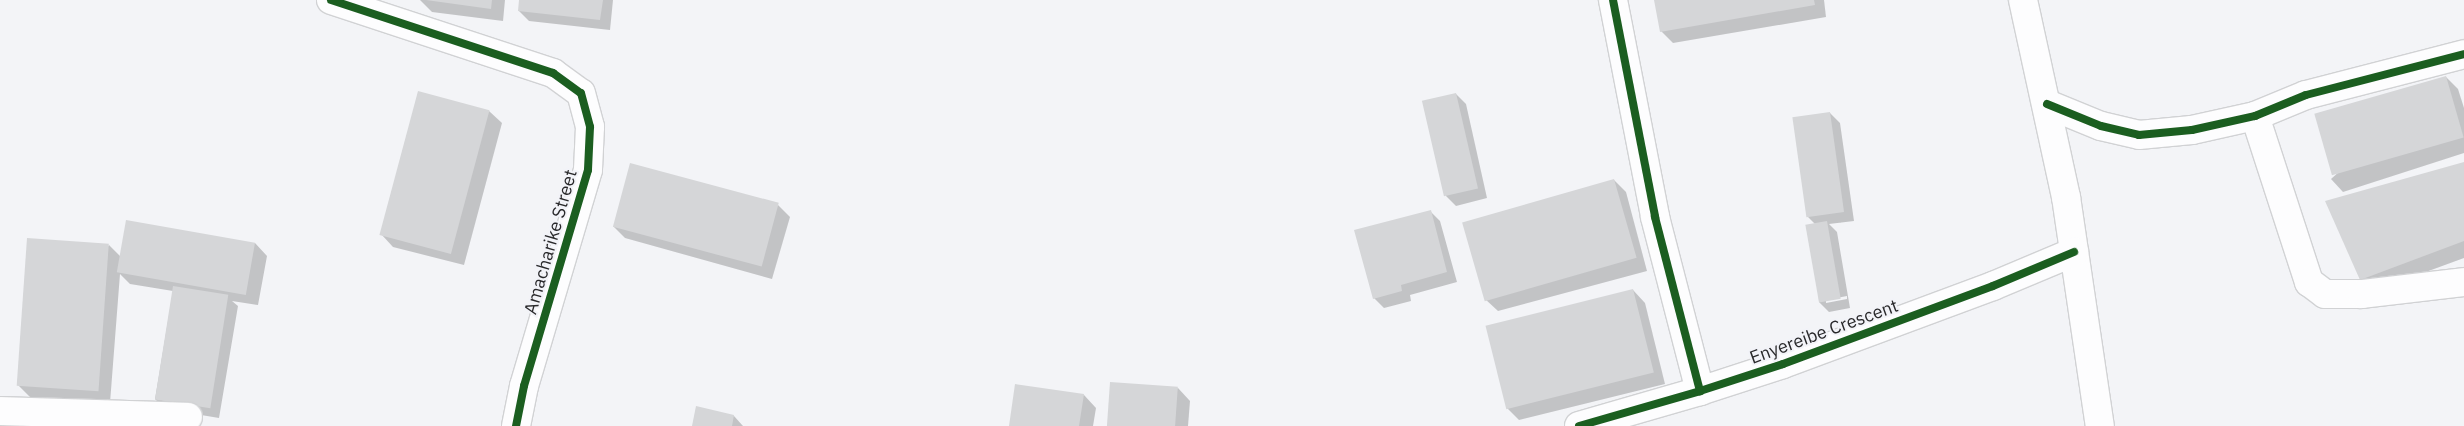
<!DOCTYPE html>
<style>
body{margin:0}
#map{position:relative;width:2464px;height:426px;overflow:hidden;background:#f3f4f7;font-family:"IBM Plex Sans",sans-serif}
div>[style]{position:absolute}
.shadow>*{inset:0;background:#0003}
.building>*{inset:0;background:#d5d6d8;transform-origin:0 0}
.roads{filter:drop-shadow(1px 0 #d1d2d4) drop-shadow(-1px 0 #d1d2d4) drop-shadow(0 1px #d1d2d4) drop-shadow(0 -1px #d1d2d4)}
.minor>*{height:28px;margin:-14px;padding:0 14px;transform-origin:14px;border-radius:14px;background:#fdfdfe}
.cycleway>*{height:8px;margin:-4px;padding:0 4px;transform-origin:4px;border-radius:4px;background:#1b5e20}
span{translate:-50% -50%;white-space:nowrap;text-align:center;line-height:1.15;-webkit-text-stroke:4px #f2f3f8;paint-order:stroke}
.street-label{font-size:18px;color:#29292b}
</style>
<div id="map">
<div class="shadow">
<i style="clip-path:polygon(420px 0,505px 0,503px 21px,432px 12px)"></i>
<i style="clip-path:polygon(520px 0,613px 0,610px 30px,529px 21px,519px 11px)"></i>
<i style="clip-path:polygon(1655px 0,1824px 0,1826px 17px,1673px 43px,1661px 31px)"></i>
<i style="clip-path:polygon(2446px 77px,2458px 89px,2464px 108px,2464px 153px,2343px 192px,2331px 179px)"></i>
<i style="clip-path:polygon(1456px 94px,1466px 104px,1487px 198px,1456px 206px,1446px 196px)"></i>
<i style="clip-path:polygon(489px 111px,502px 123px,464px 265px,393px 247px,381px 234px)"></i>
<i style="clip-path:polygon(evenodd,1830px 113px,1840px 123px,1854px 221px,1829px 224px,1837px 232px,1850px 308px,1829px 312px,1819px 302px,1815px 224px,1807px 216px,1830px 113px,1847px 296px,1847px 299px,1826px 303px,1826px 300px,1847px 296px)"></i>
<i style="clip-path:polygon(2464px 163px,2464px 258px,2374px 291px,2361px 279px)"></i>
<i style="clip-path:polygon(1614px 180px,1626px 192px,1647px 271px,1498px 311px,1485px 299px)"></i>
<i style="clip-path:polygon(778px 205px,790px 217px,772px 279px,625px 238px,613px 226px)"></i>
<i style="clip-path:polygon(1430px 211px,1440px 221px,1457px 282px,1410px 295px,1411px 301px,1384px 308px,1374px 298px)"></i>
<i style="clip-path:polygon(255px 243px,267px 256px,258px 305px,232px 301px,238px 306px,219px 418px,165px 409px,155px 399px,173px 291px,130px 284px,120px 274px,110px 403px,30px 397px,18px 385px,109px 245px,121px 257px)"></i>
<i style="clip-path:polygon(1633px 290px,1645px 303px,1665px 384px,1519px 420px,1506px 407px)"></i>
<i style="clip-path:polygon(1178px 388px,1190px 401px,1188px 426px,1108px 426px)"></i>
<i style="clip-path:polygon(1084px 395px,1096px 408px,1093px 426px,1010px 426px)"></i>
<i style="clip-path:polygon(734px 416px,743px 426px,693px 426px)"></i>
</div>
<div class="building">
<i style="clip-path:polygon(426px 0,492px 0,491px 9px)"></i>
<i style="clip-path:polygon(519px 0,603px 0,600px 20px,518px 11px)"></i>
<i style="clip-path:polygon(1654px 0,1814px 0,1815px 5px,1660px 32px)"></i>
<i style="left:2446px;top:76px;width:64px;height:137px;rotate:74deg"></i>
<i style="left:418px;top:91px;width:74px;height:149px;rotate:15deg"></i>
<i style="left:1456px;top:93px;width:98px;height:35px;rotate:77deg"></i>
<i style="left:1830px;top:112px;width:101px;height:38px;rotate:82deg"></i>
<i style="clip-path:polygon(2464px 162px,2464px 241px,2360px 280px,2325px 201px)"></i>
<i style="left:630px;top:163px;width:154px;height:66px;rotate:15deg"></i>
<i style="left:1614px;top:179px;width:82px;height:158px;rotate:74deg"></i>
<i style="clip-path:polygon(1431px 210px,1447px 272px,1401px 285px,1402px 291px,1373px 299px,1354px 230px)"></i>
<i style="left:126px;top:220px;width:131px;height:53px;rotate:10deg"></i>
<i style="left:1827px;top:221px;width:79px;height:22px;rotate:80deg"></i>
<i style="left:27px;top:238px;width:82px;height:148px;rotate:4deg"></i>
<i style="left:173px;top:286px;width:56px;height:115px;rotate:9deg"></i>
<i style="left:1633px;top:289px;width:86px;height:152px;rotate:76deg"></i>
<i style="left:1110px;top:382px;width:68px;height:44px;rotate:4deg"></i>
<i style="clip-path:polygon(1015px 384px,1084px 394px,1079px 426px,1009px 426px)"></i>
<i style="clip-path:polygon(696px 406px,734px 415px,732px 426px,692px 426px)"></i>
</div>
<div class="roads">
<div class="minor">
<i style="left:331px;top:0;width:234px;rotate:18.2deg"></i>
<i style="left:553px;top:73px;width:34px;rotate:36deg"></i>
<i style="left:581px;top:93px;width:35px;rotate:75deg"></i>
<i style="left:590px;top:127px;width:43px;rotate:92.7deg"></i>
<i style="left:588px;top:170px;width:225px;rotate:106.5deg"></i>
<i style="left:524px;top:386px;width:41px;rotate:101.3deg"></i>
<i style="left:1613px;top:0;width:221px;rotate:79deg"></i>
<i style="left:1655px;top:217px;width:180px;rotate:75.5deg"></i>
<i style="left:2023px;top:0;width:202px;rotate:77.7deg"></i>
<i style="left:2066px;top:197px;width:232px;rotate:81.6deg"></i>
<i style="left:2047px;top:104px;width:58px;rotate:22.2deg"></i>
<i style="left:2101px;top:126px;width:39px;rotate:13deg"></i>
<i style="left:2139px;top:135px;width:53px;rotate:-5.4deg"></i>
<i style="left:2192px;top:130px;width:65px;rotate:-12.5deg"></i>
<i style="left:2255px;top:116px;width:55px;rotate:-22.4deg"></i>
<i style="left:2306px;top:95px;width:163px;rotate:-14.5deg"></i>
<i style="left:2255px;top:116px;width:175px;rotate:72deg"></i>
<i style="left:2309px;top:282px;width:20px;rotate:37deg"></i>
<i style="left:2325px;top:294px;width:37px"></i>
<i style="left:2362px;top:294px;width:103px;rotate:-6.7deg"></i>
<i style="left:0;top:411px;width:188px;rotate:1.8deg"></i>
<i style="left:1579px;top:426px;width:126px;rotate:-16.1deg"></i>
<i style="left:1700px;top:391px;width:87px;rotate:-18deg"></i>
<i style="left:1783px;top:364px;width:224px;rotate:-20.4deg"></i>
<i style="left:1993px;top:286px;width:88px;rotate:-22.8deg"></i>
</div>
</div>
<div class="cycleway">
<i style="left:331px;top:0;width:234px;rotate:18.2deg"></i>
<i style="left:553px;top:73px;width:34px;rotate:36deg"></i>
<i style="left:581px;top:93px;width:35px;rotate:75deg"></i>
<i style="left:590px;top:127px;width:43px;rotate:92.7deg"></i>
<i style="left:588px;top:170px;width:225px;rotate:106.5deg"></i>
<i style="left:524px;top:386px;width:41px;rotate:101.3deg"></i>
<i style="left:1613px;top:0;width:221px;rotate:79deg"></i>
<i style="left:1655px;top:217px;width:180px;rotate:75.5deg"></i>
<i style="left:2047px;top:104px;width:58px;rotate:22.2deg"></i>
<i style="left:2101px;top:126px;width:39px;rotate:13deg"></i>
<i style="left:2139px;top:135px;width:53px;rotate:-5.4deg"></i>
<i style="left:2192px;top:130px;width:65px;rotate:-12.5deg"></i>
<i style="left:2255px;top:116px;width:55px;rotate:-22.4deg"></i>
<i style="left:2306px;top:95px;width:163px;rotate:-14.5deg"></i>
<i style="left:1579px;top:426px;width:126px;rotate:-16.1deg"></i>
<i style="left:1700px;top:391px;width:87px;rotate:-18deg"></i>
<i style="left:1783px;top:364px;width:224px;rotate:-20.4deg"></i>
<i style="left:1993px;top:286px;width:88px;rotate:-22.8deg"></i>
</div>
<div class="street-label">
<span style="left:551px;top:242px;rotate:-74deg">Amacharike Street</span>
<span style="left:1824px;top:332px;rotate:-20deg">Enyereibe Crescent</span>
</div>
</div>
